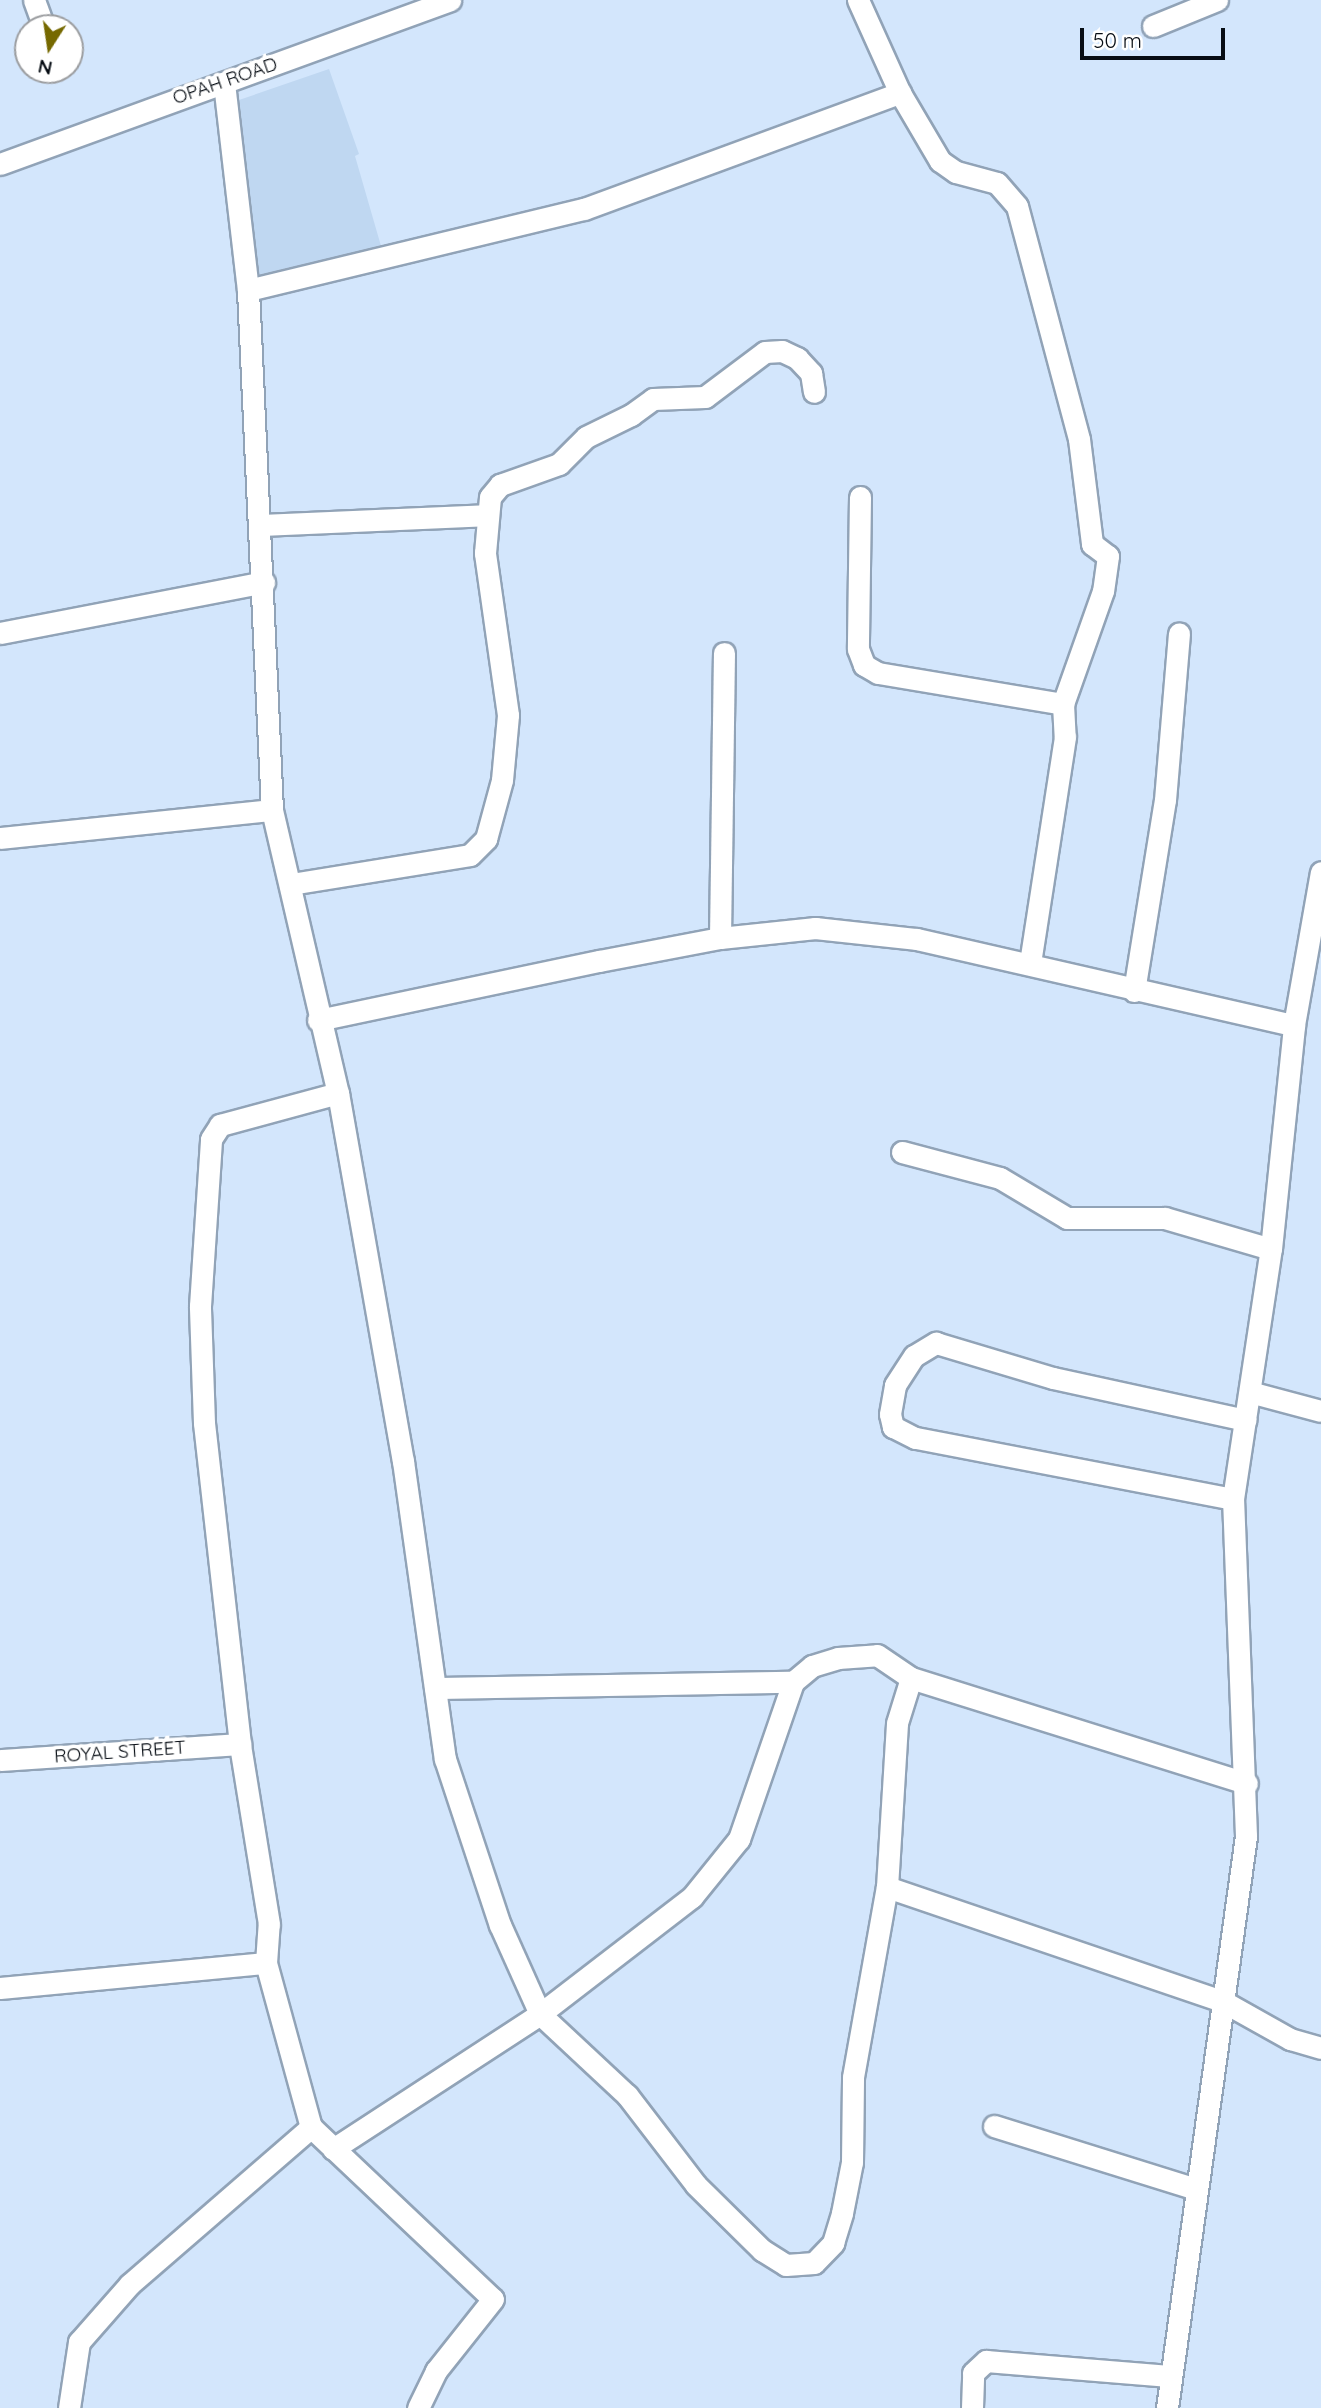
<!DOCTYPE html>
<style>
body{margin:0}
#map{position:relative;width:1321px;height:2408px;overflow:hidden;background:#d3e6fc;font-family:Quicksand,sans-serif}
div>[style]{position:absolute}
.built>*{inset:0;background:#bfd7f1}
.roads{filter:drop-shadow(2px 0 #91a3b7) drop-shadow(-2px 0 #91a3b7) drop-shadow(0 2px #91a3b7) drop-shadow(0 -2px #91a3b7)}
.minor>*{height:21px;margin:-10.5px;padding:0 10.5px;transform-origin:10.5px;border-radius:10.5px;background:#fff}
span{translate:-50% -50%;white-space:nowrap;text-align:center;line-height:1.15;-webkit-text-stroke:7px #fff;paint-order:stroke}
.street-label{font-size:19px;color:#070d14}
.north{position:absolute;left:14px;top:14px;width:70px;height:70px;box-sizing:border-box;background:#fff;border:2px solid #9c9ea1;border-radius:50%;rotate:192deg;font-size:19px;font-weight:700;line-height:28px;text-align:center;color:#070d14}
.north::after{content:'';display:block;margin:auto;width:24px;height:32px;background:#766900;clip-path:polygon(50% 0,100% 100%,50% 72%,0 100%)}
.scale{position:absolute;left:1080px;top:28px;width:145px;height:32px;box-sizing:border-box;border:4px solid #070d14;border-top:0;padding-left:9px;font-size:21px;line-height:24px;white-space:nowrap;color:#070d14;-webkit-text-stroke:5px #fff;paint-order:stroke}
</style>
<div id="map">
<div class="built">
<i style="clip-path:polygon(329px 69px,359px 154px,355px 156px,381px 246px,254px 276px,239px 100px)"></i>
</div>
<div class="roads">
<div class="minor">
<i style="left:34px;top:0;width:30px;rotate:70deg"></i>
<i style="left:858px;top:0;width:102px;rotate:65.7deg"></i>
<i style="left:900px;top:93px;width:79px;rotate:59.5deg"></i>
<i style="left:940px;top:161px;width:19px;rotate:35deg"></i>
<i style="left:956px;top:172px;width:42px;rotate:15deg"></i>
<i style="left:997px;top:183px;width:30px;rotate:49deg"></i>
<i style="left:1017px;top:206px;width:241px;rotate:75.1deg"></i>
<i style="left:1079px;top:439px;width:106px;rotate:82.9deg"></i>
<i style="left:1092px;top:544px;width:20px;rotate:37deg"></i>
<i style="left:1108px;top:556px;width:35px;rotate:98deg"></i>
<i style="left:1103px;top:591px;width:120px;rotate:109.5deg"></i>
<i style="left:1063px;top:704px;width:33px;rotate:87deg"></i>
<i style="left:1065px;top:737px;width:230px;rotate:98.8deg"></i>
<i style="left:1153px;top:26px;width:69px;rotate:-22.1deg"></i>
<i style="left:224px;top:83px;width:208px;rotate:83.4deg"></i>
<i style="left:248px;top:290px;width:521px;rotate:87.36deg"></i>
<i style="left:272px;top:810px;width:291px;rotate:76.9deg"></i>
<i style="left:338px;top:1093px;width:374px;rotate:80deg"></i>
<i style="left:403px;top:1461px;width:301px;rotate:82deg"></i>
<i style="left:445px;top:1759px;width:175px;rotate:71.7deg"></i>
<i style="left:500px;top:1925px;width:98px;rotate:65.8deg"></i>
<i style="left:540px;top:2014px;width:119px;rotate:43deg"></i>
<i style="left:627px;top:2095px;width:113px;rotate:52.5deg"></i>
<i style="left:696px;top:2185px;width:93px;rotate:44.6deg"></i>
<i style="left:762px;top:2250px;width:28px;rotate:32deg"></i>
<i style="left:786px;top:2265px;width:28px;rotate:-4deg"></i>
<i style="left:814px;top:2263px;width:28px;rotate:-46deg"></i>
<i style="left:833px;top:2243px;width:31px;rotate:-73deg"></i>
<i style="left:842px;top:2213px;width:52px;rotate:-78.9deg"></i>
<i style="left:852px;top:2162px;width:85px;rotate:-89.3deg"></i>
<i style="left:853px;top:2077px;width:193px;rotate:-79.9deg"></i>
<i style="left:887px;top:1887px;width:164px;rotate:-86.5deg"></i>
<i style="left:897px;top:1723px;width:47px;rotate:-72.7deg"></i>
<i style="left:0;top:164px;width:479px;rotate:-20deg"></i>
<i style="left:248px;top:290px;width:346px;rotate:-13.6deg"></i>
<i style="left:584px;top:209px;width:337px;rotate:-20.2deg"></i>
<i style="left:860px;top:497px;width:152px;rotate:90.8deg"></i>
<i style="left:858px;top:649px;width:17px;rotate:69deg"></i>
<i style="left:864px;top:665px;width:16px;rotate:30deg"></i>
<i style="left:878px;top:673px;width:188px;rotate:9.5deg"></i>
<i style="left:260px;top:525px;width:226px;rotate:-2.5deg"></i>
<i style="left:0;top:633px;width:269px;rotate:-10.9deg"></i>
<i style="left:0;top:838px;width:273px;rotate:-5.9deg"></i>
<i style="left:291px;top:884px;width:181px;rotate:-9.2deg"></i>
<i style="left:470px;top:855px;width:23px;rotate:-45deg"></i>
<i style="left:486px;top:839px;width:61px;rotate:-74.8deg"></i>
<i style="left:502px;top:780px;width:65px;rotate:-84.7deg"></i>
<i style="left:508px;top:715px;width:164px;rotate:-98.1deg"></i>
<i style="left:485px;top:553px;width:56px;rotate:-84.9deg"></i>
<i style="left:490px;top:497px;width:16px;rotate:-50deg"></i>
<i style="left:500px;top:485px;width:63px;rotate:-19.6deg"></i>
<i style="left:559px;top:464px;width:38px;rotate:-45deg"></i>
<i style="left:586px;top:437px;width:50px;rotate:-26.1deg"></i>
<i style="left:631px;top:415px;width:27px;rotate:-36deg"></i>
<i style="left:653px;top:399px;width:52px;rotate:-2.2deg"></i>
<i style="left:705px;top:397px;width:75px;rotate:-36.9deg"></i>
<i style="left:765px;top:352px;width:17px;rotate:-3deg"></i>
<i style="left:782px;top:351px;width:17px;rotate:25deg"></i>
<i style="left:797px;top:358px;width:21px;rotate:47deg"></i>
<i style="left:811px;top:373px;width:19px;rotate:81deg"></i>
<i style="left:720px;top:938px;width:285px;rotate:-89.2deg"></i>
<i style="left:1134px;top:991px;width:193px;rotate:-80.8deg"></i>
<i style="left:1165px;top:800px;width:167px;rotate:-85.2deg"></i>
<i style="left:318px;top:1020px;width:287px;rotate:-11.9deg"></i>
<i style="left:599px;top:961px;width:123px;rotate:-10.8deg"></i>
<i style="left:720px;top:938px;width:96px;rotate:-6deg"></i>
<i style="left:815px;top:928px;width:103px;rotate:6.2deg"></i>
<i style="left:917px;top:939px;width:387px;rotate:12.9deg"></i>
<i style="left:902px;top:1152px;width:101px;rotate:14.9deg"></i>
<i style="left:1000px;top:1178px;width:78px;rotate:30.8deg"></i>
<i style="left:1067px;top:1218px;width:98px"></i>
<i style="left:1165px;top:1218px;width:110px;rotate:16.3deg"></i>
<i style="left:1250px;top:1392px;width:73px;rotate:15deg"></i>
<i style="left:1233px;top:1499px;width:324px;rotate:-169.1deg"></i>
<i style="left:915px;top:1438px;width:25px;rotate:-153deg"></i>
<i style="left:893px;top:1427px;width:13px;rotate:-103deg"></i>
<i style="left:890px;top:1414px;width:29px;rotate:-80deg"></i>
<i style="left:895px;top:1385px;width:35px;rotate:-57deg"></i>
<i style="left:914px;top:1356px;width:26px;rotate:-31deg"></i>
<i style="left:936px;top:1343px;width:122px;rotate:16.7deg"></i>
<i style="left:1053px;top:1378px;width:197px;rotate:12.3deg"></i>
<i style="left:435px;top:1688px;width:358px;rotate:-1deg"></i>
<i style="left:0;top:1760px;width:241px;rotate:-3.8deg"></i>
<i style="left:887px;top:1887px;width:356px;rotate:18.8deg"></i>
<i style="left:1224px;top:2002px;width:76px;rotate:29.3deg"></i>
<i style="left:1290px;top:2039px;width:32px;rotate:16deg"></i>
<i style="left:266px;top:1963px;width:170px;rotate:74.7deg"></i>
<i style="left:311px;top:2127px;width:250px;rotate:43.4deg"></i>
<i style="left:493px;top:2299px;width:92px;rotate:128.4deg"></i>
<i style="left:436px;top:2371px;width:41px;rotate:115.9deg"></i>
<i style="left:0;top:1988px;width:267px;rotate:-5.4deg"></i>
<i style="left:266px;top:1963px;width:39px;rotate:-86deg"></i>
<i style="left:269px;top:1924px;width:182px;rotate:-99.2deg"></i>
<i style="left:240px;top:1744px;width:323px;rotate:-96.4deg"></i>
<i style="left:204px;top:1423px;width:117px;rotate:-92deg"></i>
<i style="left:200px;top:1306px;width:167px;rotate:-86.2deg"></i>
<i style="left:211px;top:1139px;width:17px;rotate:-57deg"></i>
<i style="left:220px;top:1125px;width:122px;rotate:-15.2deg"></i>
<i style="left:994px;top:2126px;width:212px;rotate:17.3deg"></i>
<i style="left:333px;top:2149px;width:247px;rotate:-33.1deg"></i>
<i style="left:540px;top:2014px;width:192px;rotate:-37.6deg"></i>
<i style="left:692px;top:1897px;width:75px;rotate:-51deg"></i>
<i style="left:739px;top:1839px;width:166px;rotate:-71deg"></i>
<i style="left:793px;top:1682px;width:25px;rotate:-40deg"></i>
<i style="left:812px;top:1666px;width:27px;rotate:-17deg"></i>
<i style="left:838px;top:1658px;width:39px;rotate:-4deg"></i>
<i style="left:877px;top:1655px;width:41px;rotate:34.1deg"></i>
<i style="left:911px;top:1678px;width:352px;rotate:17.4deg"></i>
<i style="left:69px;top:2408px;width:67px;rotate:-81.4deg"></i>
<i style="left:79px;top:2342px;width:77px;rotate:-48.7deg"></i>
<i style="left:130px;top:2284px;width:240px;rotate:-40.9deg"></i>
<i style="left:972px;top:2408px;width:35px;rotate:-88deg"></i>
<i style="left:973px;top:2373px;width:18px;rotate:-43deg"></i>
<i style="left:986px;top:2361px;width:184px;rotate:4.7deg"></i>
<i style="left:1167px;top:2408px;width:577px;rotate:-82.14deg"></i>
<i style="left:1246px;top:1836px;width:337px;rotate:-92.2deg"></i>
<i style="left:1233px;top:1499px;width:253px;rotate:-81.4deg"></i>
<i style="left:1271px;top:1249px;width:225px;rotate:-84.1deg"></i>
<i style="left:1294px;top:1025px;width:155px;rotate:-80deg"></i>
</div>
</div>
<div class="street-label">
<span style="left:225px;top:81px;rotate:-19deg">OPAH ROAD</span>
<span style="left:120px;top:1752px;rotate:-4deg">ROYAL STREET</span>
</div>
<div class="north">N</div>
<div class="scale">50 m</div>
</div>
